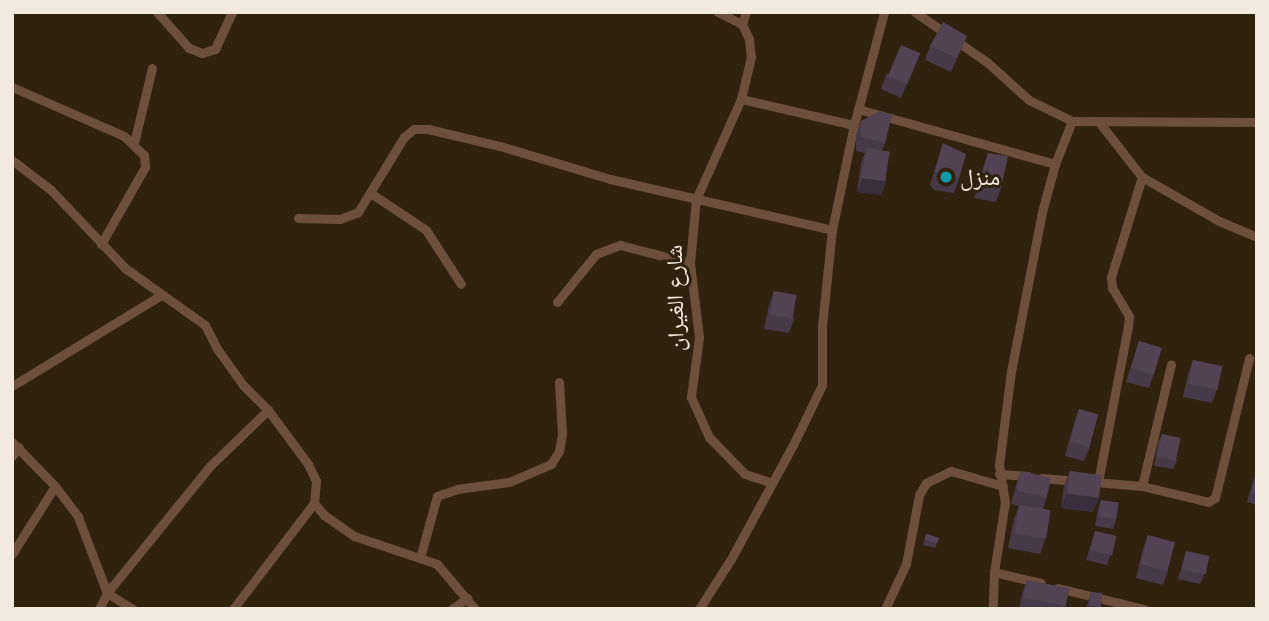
<!DOCTYPE html>
<meta charset="utf-8">
<style>
body{margin:0}
#map{position:relative;width:1269px;height:621px;overflow:hidden;background:#312210;font-family:"Libre Baskerville","Noto Naskh Arabic",serif}
div>[style]{position:absolute}
.minor>*{height:9px;margin:-4.5px;padding:0 4.5px;transform-origin:4.5px;border-radius:4.5px;background:#6c503d}
.wall>*{inset:0;background:#473948}
.shaded-wall>*{inset:0;background:#392e3b}
.building>*{inset:0;background:#524254;transform-origin:0 0}
.dots>*{width:19px;height:19px;translate:-50% -50%;box-sizing:border-box;border:4px solid #312210;border-radius:50%}
span{translate:-50% -50%;white-space:nowrap;text-align:center;line-height:1.15;-webkit-text-stroke:6px #312210;paint-order:stroke}
.poi-label{font-size:23px;color:#f4e9de}
.left{translate:0 -50%;text-align:left}
.street-label{font-size:23px;color:#f4e9de}
.frame{position:absolute;inset:0;border:14px solid #f4e9de;pointer-events:none}
</style>
<div id="map">
<div class="minor">
<i style="left:157px;top:12px;width:48px;rotate:48.4deg"></i>
<i style="left:189px;top:48px;width:14px;rotate:21deg"></i>
<i style="left:202px;top:53px;width:14px;rotate:-17deg"></i>
<i style="left:215px;top:49px;width:41px;rotate:-65.3deg"></i>
<i style="left:718px;top:12px;width:27px;rotate:27deg"></i>
<i style="left:742px;top:24px;width:17px;rotate:65deg"></i>
<i style="left:749px;top:39px;width:18px;rotate:84deg"></i>
<i style="left:751px;top:57px;width:43px;rotate:103.4deg"></i>
<i style="left:741px;top:99px;width:116px;rotate:13deg"></i>
<i style="left:915px;top:12px;width:89px;rotate:34.9deg"></i>
<i style="left:988px;top:63px;width:55px;rotate:42.1deg"></i>
<i style="left:1029px;top:100px;width:48px;rotate:26deg"></i>
<i style="left:1072px;top:121px;width:46px;rotate:111.6deg"></i>
<i style="left:1055px;top:164px;width:50px;rotate:105.2deg"></i>
<i style="left:1042px;top:212px;width:162px;rotate:101deg"></i>
<i style="left:1011px;top:371px;width:95px;rotate:97.3deg"></i>
<i style="left:999px;top:465px;width:37px;rotate:81deg"></i>
<i style="left:1005px;top:502px;width:71px;rotate:98.9deg"></i>
<i style="left:994px;top:572px;width:37px;rotate:92deg"></i>
<i style="left:742px;top:24px;width:13px;rotate:-72deg"></i>
<i style="left:12px;top:87px;width:122px;rotate:23.6deg"></i>
<i style="left:124px;top:136px;width:28px;rotate:44deg"></i>
<i style="left:144px;top:155px;width:12px;rotate:85deg"></i>
<i style="left:145px;top:167px;width:89px;rotate:119.7deg"></i>
<i style="left:741px;top:99px;width:110px;rotate:114.2deg"></i>
<i style="left:696px;top:199px;width:64px;rotate:95.4deg"></i>
<i style="left:690px;top:263px;width:75px;rotate:83.1deg"></i>
<i style="left:699px;top:337px;width:61px;rotate:97.6deg"></i>
<i style="left:691px;top:397px;width:44px;rotate:65.8deg"></i>
<i style="left:709px;top:437px;width:52px;rotate:45.8deg"></i>
<i style="left:745px;top:474px;width:28px;rotate:18deg"></i>
<i style="left:858px;top:109px;width:205px;rotate:15.6deg"></i>
<i style="left:1072px;top:121px;width:185px;rotate:0.3deg"></i>
<i style="left:1099px;top:122px;width:70px;rotate:52deg"></i>
<i style="left:1142px;top:177px;width:89px;rotate:29.7deg"></i>
<i style="left:1219px;top:221px;width:41px;rotate:22.8deg"></i>
<i style="left:134px;top:143px;width:77px;rotate:-76.5deg"></i>
<i style="left:12px;top:160px;width:49px;rotate:37.6deg"></i>
<i style="left:51px;top:190px;width:108px;rotate:46.5deg"></i>
<i style="left:125px;top:268px;width:98px;rotate:35.5deg"></i>
<i style="left:205px;top:325px;width:28px;rotate:63deg"></i>
<i style="left:218px;top:350px;width:43px;rotate:54.5deg"></i>
<i style="left:243px;top:385px;width:35px;rotate:45deg"></i>
<i style="left:268px;top:410px;width:67px;rotate:53.5deg"></i>
<i style="left:308px;top:464px;width:19px;rotate:65deg"></i>
<i style="left:316px;top:481px;width:22px;rotate:95deg"></i>
<i style="left:314px;top:503px;width:16px;rotate:50deg"></i>
<i style="left:324px;top:515px;width:37px;rotate:35deg"></i>
<i style="left:354px;top:536px;width:88px;rotate:18.6deg"></i>
<i style="left:437px;top:564px;width:59px;rotate:49.8deg"></i>
<i style="left:372px;top:194px;width:65px;rotate:33.7deg"></i>
<i style="left:426px;top:230px;width:64px;rotate:57.1deg"></i>
<i style="left:298px;top:218px;width:42px;rotate:1.4deg"></i>
<i style="left:340px;top:219px;width:19px;rotate:-21deg"></i>
<i style="left:358px;top:212px;width:88px;rotate:-58.5deg"></i>
<i style="left:404px;top:137px;width:13px;rotate:-39deg"></i>
<i style="left:414px;top:129px;width:14px"></i>
<i style="left:428px;top:129px;width:74px;rotate:13.3deg"></i>
<i style="left:500px;top:146px;width:115px;rotate:16.7deg"></i>
<i style="left:610px;top:179px;width:228px;rotate:12.9deg"></i>
<i style="left:557px;top:302px;width:62px;rotate:-50.9deg"></i>
<i style="left:596px;top:254px;width:26px;rotate:-21deg"></i>
<i style="left:620px;top:245px;width:72px;rotate:14.4deg"></i>
<i style="left:12px;top:386px;width:175px;rotate:-31.4deg"></i>
<i style="left:12px;top:442px;width:62px;rotate:45.7deg"></i>
<i style="left:55px;top:486px;width:39px;rotate:53deg"></i>
<i style="left:78px;top:517px;width:81px;rotate:69.1deg"></i>
<i style="left:107px;top:593px;width:31px;rotate:32deg"></i>
<i style="left:12px;top:456px;width:11px;rotate:-52deg"></i>
<i style="left:999px;top:474px;width:29px;rotate:4deg"></i>
<i style="left:1042px;top:478px;width:35px;rotate:5deg"></i>
<i style="left:1095px;top:482px;width:47px;rotate:4.9deg"></i>
<i style="left:1142px;top:486px;width:125px;rotate:-76.6deg"></i>
<i style="left:1098px;top:482px;width:159px;rotate:-79.1deg"></i>
<i style="left:1128px;top:326px;width:10px;rotate:-84deg"></i>
<i style="left:1129px;top:316px;width:33px;rotate:-121deg"></i>
<i style="left:1112px;top:288px;width:11px;rotate:-95deg"></i>
<i style="left:1111px;top:277px;width:105px;rotate:-72.8deg"></i>
<i style="left:1142px;top:486px;width:68px;rotate:13.6deg"></i>
<i style="left:1208px;top:502px;width:8px;rotate:-30deg"></i>
<i style="left:1215px;top:498px;width:144px;rotate:-76.3deg"></i>
<i style="left:12px;top:554px;width:80px;rotate:-57.7deg"></i>
<i style="left:420px;top:558px;width:64px;rotate:-74.7deg"></i>
<i style="left:437px;top:496px;width:21px;rotate:-19deg"></i>
<i style="left:457px;top:489px;width:52px;rotate:-7.7deg"></i>
<i style="left:509px;top:482px;width:46px;rotate:-23.2deg"></i>
<i style="left:551px;top:464px;width:15px;rotate:-58deg"></i>
<i style="left:559px;top:451px;width:17px;rotate:-80deg"></i>
<i style="left:562px;top:434px;width:52px;rotate:-93.3deg"></i>
<i style="left:994px;top:572px;width:48px;rotate:13.2deg"></i>
<i style="left:1058px;top:588px;width:89px;rotate:13.7deg"></i>
<i style="left:99px;top:609px;width:18px;rotate:-63deg"></i>
<i style="left:107px;top:593px;width:164px;rotate:-51deg"></i>
<i style="left:210px;top:466px;width:81px;rotate:-44deg"></i>
<i style="left:233px;top:609px;width:133px;rotate:-52.6deg"></i>
<i style="left:452px;top:609px;width:19px;rotate:-36deg"></i>
<i style="left:699px;top:609px;width:59px;rotate:-57.4deg"></i>
<i style="left:731px;top:559px;width:130px;rotate:-61.5deg"></i>
<i style="left:793px;top:445px;width:67px;rotate:-64.2deg"></i>
<i style="left:822px;top:385px;width:59px;rotate:-90deg"></i>
<i style="left:822px;top:326px;width:97px;rotate:-84.1deg"></i>
<i style="left:832px;top:230px;width:107px;rotate:-78.2deg"></i>
<i style="left:854px;top:125px;width:117px;rotate:-75.1deg"></i>
<i style="left:885px;top:609px;width:50px;rotate:-65deg"></i>
<i style="left:906px;top:564px;width:70px;rotate:-79.3deg"></i>
<i style="left:919px;top:495px;width:14px;rotate:-60deg"></i>
<i style="left:926px;top:483px;width:28px;rotate:-26deg"></i>
<i style="left:951px;top:471px;width:54px;rotate:16.1deg"></i>
</div>
<div class="wall">
<i style="clip-path:polygon(967px 36px,951px 72px,925px 60px,930px 46px)"></i>
<i style="clip-path:polygon(920px 53px,901px 98px,881px 89px,886px 75px)"></i>
<i style="clip-path:polygon(861px 121px,885px 143px,882px 151px,886px 181px,881px 195px,857px 192px,861px 163px,865px 153px,856px 151px,856px 135px)"></i>
<i style="clip-path:polygon(943px 143px,959px 179px,954px 193px,934px 190px,930px 185px)"></i>
<i style="clip-path:polygon(988px 153px,1001px 188px,996px 202px,974px 198px)"></i>
<i style="clip-path:polygon(774px 291px,794px 319px,789px 333px,764px 329px,769px 305px)"></i>
<i style="clip-path:polygon(1139px 341px,1154px 374px,1149px 388px,1126px 382px)"></i>
<i style="clip-path:polygon(1193px 360px,1217px 389px,1212px 403px,1183px 397px,1188px 374px)"></i>
<i style="clip-path:polygon(1079px 409px,1090px 447px,1084px 461px,1065px 456px,1074px 423px)"></i>
<i style="clip-path:polygon(1162px 434px,1177px 460px,1173px 469px,1154px 466px,1158px 443px)"></i>
<i style="clip-path:polygon(1021px 471px,1047px 497px,1043px 509px,1045px 540px,1040px 554px,1008px 548px,1014px 519px,1019px 506px,1011px 504px,1016px 485px)"></i>
<i style="clip-path:polygon(1070px 471px,1093px 512px,1061px 508px,1064px 485px)"></i>
<i style="clip-path:polygon(1256px 472px,1257px 473px,1257px 505px,1247px 502px)"></i>
<i style="clip-path:polygon(1101px 500px,1116px 520px,1113px 529px,1095px 526px,1098px 509px)"></i>
<i style="clip-path:polygon(1095px 531px,1110px 556px,1107px 565px,1086px 560px)"></i>
<i style="clip-path:polygon(926px 534px,939px 538px,935px 548px,923px 545px)"></i>
<i style="clip-path:polygon(1148px 535px,1168px 571px,1163px 585px,1136px 578px,1143px 549px)"></i>
<i style="clip-path:polygon(1186px 551px,1204px 575px,1200px 584px,1178px 579px)"></i>
<i style="clip-path:polygon(1027px 580px,1066px 606px,1065px 609px,1019px 609px,1022px 594px)"></i>
<i style="clip-path:polygon(1091px 592px,1101px 607px,1100px 609px,1087px 609px,1088px 601px)"></i>
</div>
<div class="shaded-wall">
<i style="clip-path:polygon(920px 53px,915px 67px,901px 98px,906px 84px)"></i>
<i style="clip-path:polygon(863px 178px,886px 181px,881px 195px,857px 192px)"></i>
<i style="clip-path:polygon(1066px 494px,1099px 498px,1093px 512px,1061px 508px)"></i>
<i style="clip-path:polygon(1090px 606px,1101px 607px,1100px 609px,1089px 609px)"></i>
</div>
<div class="building">
<i style="clip-path:polygon(943px 22px,967px 36px,957px 58px,930px 46px)"></i>
<i style="left:901px;top:45px;width:21px;height:34px;rotate:23deg"></i>
<i style="clip-path:polygon(880px 111px,892px 115px,885px 143px,861px 137px,861px 121px)"></i>
<i style="clip-path:polygon(943px 143px,966px 154px,959px 179px,939px 176px,935px 171px)"></i>
<i style="left:866px;top:148px;width:24px;height:30px;rotate:9deg"></i>
<i style="clip-path:polygon(988px 153px,1008px 156px,1001px 188px,979px 184px)"></i>
<i style="left:774px;top:291px;width:23px;height:24px;rotate:10deg"></i>
<i style="left:1139px;top:341px;width:24px;height:28px;rotate:17deg"></i>
<i style="left:1193px;top:360px;width:30px;height:24px;rotate:12deg"></i>
<i style="left:1079px;top:409px;width:20px;height:34px;rotate:15deg"></i>
<i style="left:1162px;top:434px;width:19px;height:23px;rotate:12deg"></i>
<i style="left:1021px;top:471px;width:31px;height:20px;rotate:13deg"></i>
<i style="left:1070px;top:471px;width:32px;height:23px;rotate:7deg"></i>
<i style="clip-path:polygon(1256px 472px,1257px 473px,1257px 494px,1251px 493px)"></i>
<i style="left:1101px;top:500px;width:18px;height:17px;rotate:9deg"></i>
<i style="left:1019px;top:505px;width:32px;height:29px;rotate:9deg"></i>
<i style="left:1095px;top:531px;width:22px;height:20px;rotate:13deg"></i>
<i style="clip-path:polygon(926px 534px,939px 538px,937px 543px,925px 540px)"></i>
<i style="left:1148px;top:535px;width:28px;height:30px;rotate:15deg"></i>
<i style="left:1186px;top:551px;width:24px;height:19px;rotate:12deg"></i>
<i style="left:1027px;top:580px;width:43px;height:18px;rotate:11deg"></i>
<i style="left:1091px;top:592px;width:11px;height:14px;rotate:5deg"></i>
</div>
<div class="dots">
<i style="left:946px;top:177px;background:#0f9aa8"></i>
</div>
<div class="poi-label">
<span class="left" style="left:960px;top:177px">منزل</span>
</div>
<div class="street-label">
<span style="left:675px;top:298px;rotate:-91deg">شارع الغيران</span>
</div>
<div class="frame"></div>
</div>
